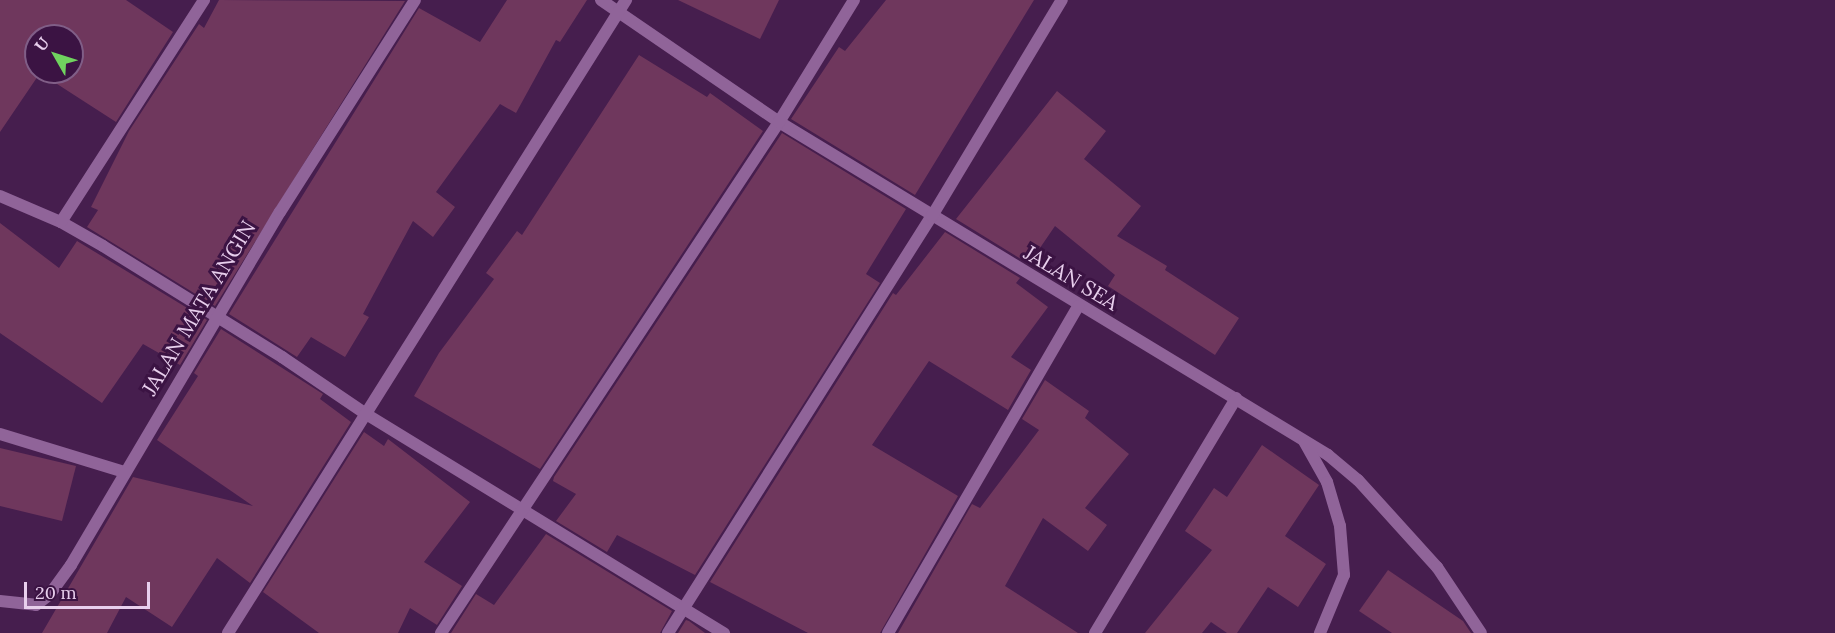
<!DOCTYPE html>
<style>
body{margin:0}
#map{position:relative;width:1835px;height:633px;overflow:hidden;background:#461e4e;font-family:Lora,serif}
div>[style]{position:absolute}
.building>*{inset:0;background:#6f375d}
.lane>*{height:12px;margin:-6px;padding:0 6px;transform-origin:6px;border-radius:6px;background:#906499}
.street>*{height:12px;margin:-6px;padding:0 6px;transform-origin:6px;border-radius:6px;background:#906499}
span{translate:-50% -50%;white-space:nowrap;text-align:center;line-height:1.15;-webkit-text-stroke:6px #3b1343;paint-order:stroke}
.street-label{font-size:21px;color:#e8cfed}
.north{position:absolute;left:24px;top:24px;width:60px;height:60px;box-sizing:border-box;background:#3b1343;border:2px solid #805e87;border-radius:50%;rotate:309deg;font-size:16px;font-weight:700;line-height:24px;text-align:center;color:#e8cfed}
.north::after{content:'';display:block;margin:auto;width:21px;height:27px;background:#70d35f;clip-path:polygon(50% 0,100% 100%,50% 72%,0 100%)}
.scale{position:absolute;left:24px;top:582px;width:126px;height:27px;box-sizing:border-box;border:3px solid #e8cfed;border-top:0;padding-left:8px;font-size:18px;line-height:21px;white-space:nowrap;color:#e8cfed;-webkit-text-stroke:4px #3b1343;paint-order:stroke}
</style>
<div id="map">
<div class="building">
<i style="clip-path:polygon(evenodd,0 0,126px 0,173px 32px,116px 122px,40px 73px,0 132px,0 0,36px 36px,72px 36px,72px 72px,36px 72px,36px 36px)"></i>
<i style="clip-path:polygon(219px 0,405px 1px,215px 306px,87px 227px,98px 210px,91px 207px,129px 131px,199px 24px,204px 28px)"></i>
<i style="clip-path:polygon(507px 0,587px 0,560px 42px,556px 40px,516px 113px,500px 104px,436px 192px,455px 207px,433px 237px,413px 221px,363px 314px,369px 317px,345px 357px,311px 337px,297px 357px,229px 314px,419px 8px,480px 42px)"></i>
<i style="clip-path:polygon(678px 0,779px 0,760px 39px)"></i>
<i style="clip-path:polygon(886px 0,1034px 0,915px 195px,791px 119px,839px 47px,845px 51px)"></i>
<i style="clip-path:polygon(639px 55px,707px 97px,710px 93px,763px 131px,540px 469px,414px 396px,439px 353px,494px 279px,486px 273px,517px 231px,522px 235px)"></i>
<i style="clip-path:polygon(1057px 91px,1106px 131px,1084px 159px,1141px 206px,1117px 236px,1167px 266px,1165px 270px,1239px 318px,1215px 355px,1108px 286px,1115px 275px,1055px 226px,1029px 264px,956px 219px)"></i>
<i style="clip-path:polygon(782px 133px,906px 209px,866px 274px,880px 283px,695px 575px,617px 535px,607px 552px,556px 521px,576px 494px,553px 481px,554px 477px)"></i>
<i style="clip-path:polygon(0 223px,59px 268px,77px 241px,207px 320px,180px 365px,143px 344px,102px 403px,0 333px)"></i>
<i style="clip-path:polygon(945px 232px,1020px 278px,1016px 283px,1048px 307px,1011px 357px,1031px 370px,1008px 410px,929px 361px,872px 445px,958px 496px,880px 633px,808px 633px,710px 582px,893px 293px,896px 295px)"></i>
<i style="clip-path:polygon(221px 329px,323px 394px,320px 399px,351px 422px,250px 583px,217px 558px,172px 627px,126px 597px,107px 633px,42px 633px,133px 477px,253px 506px,157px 440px,198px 376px,194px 373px)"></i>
<i style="clip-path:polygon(1045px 380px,1089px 411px,1085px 418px,1129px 454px,1085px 508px,1107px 525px,1088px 551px,1043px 518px,1005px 586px,1078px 633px,898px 633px,972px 504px,980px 508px,1039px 430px,1022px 419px)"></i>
<i style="clip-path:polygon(364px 432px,384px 446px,388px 439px,470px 502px,424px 562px,462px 586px,437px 625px,410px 608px,398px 633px,319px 633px,263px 592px)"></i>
<i style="clip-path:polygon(1262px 445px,1319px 485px,1285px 536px,1326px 564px,1298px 607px,1268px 587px,1237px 633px,1227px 633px,1211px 622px,1202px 633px,1145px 633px,1212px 550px,1185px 531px,1214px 488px,1227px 497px)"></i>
<i style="clip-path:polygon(0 448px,76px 466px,62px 521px,0 506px)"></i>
<i style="clip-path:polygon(546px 534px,672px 611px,660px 633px,451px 633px,476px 594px,494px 605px)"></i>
<i style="clip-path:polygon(1388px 570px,1463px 621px,1471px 633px,1392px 633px,1359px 611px)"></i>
<i style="clip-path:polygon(686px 620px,689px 621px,705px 633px,678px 633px)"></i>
</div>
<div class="lane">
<i style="left:0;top:434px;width:130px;rotate:17deg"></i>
</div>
<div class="street">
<i style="left:601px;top:0;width:216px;rotate:34.4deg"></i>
<i style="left:779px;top:122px;width:642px;rotate:31.24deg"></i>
<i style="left:1328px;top:455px;width:39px;rotate:40deg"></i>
<i style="left:1358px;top:480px;width:118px;rotate:47.8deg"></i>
<i style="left:1437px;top:567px;width:79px;rotate:56.3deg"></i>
<i style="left:0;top:196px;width:66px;rotate:23.1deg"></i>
<i style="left:61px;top:222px;width:48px;rotate:29.7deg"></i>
<i style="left:103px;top:246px;width:211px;rotate:31.8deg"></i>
<i style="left:282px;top:357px;width:102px;rotate:34.2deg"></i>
<i style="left:366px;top:414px;width:420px;rotate:31.5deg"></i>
<i style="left:61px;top:222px;width:264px;rotate:-57.2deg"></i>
<i style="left:1304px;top:441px;width:47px;rotate:60.7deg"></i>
<i style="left:1327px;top:482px;width:46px;rotate:73.5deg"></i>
<i style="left:1340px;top:526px;width:49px;rotate:85.3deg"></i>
<i style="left:1344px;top:575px;width:63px;rotate:112.5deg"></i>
<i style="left:0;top:601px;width:36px;rotate:6deg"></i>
<i style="left:36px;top:605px;width:18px;rotate:-38deg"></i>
<i style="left:50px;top:594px;width:36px;rotate:-54deg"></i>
<i style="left:71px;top:565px;width:410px;rotate:-59.4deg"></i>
<i style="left:280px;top:212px;width:251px;rotate:-57.5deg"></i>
<i style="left:228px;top:633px;width:748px;rotate:-57.84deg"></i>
<i style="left:441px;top:633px;width:613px;rotate:-56.52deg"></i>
<i style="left:779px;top:122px;width:143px;rotate:-58.4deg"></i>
<i style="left:668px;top:633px;width:494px;rotate:-57.7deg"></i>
<i style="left:932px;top:216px;width:252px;rotate:-59deg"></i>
<i style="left:888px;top:633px;width:378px;rotate:-59.8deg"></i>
<i style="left:1095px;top:633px;width:274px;rotate:-59deg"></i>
</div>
<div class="street-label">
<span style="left:1071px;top:278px;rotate:31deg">JALAN SEA</span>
<span style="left:199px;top:308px;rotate:-59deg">JALAN MATA ANGIN</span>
</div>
<div class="north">U</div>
<div class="scale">20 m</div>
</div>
